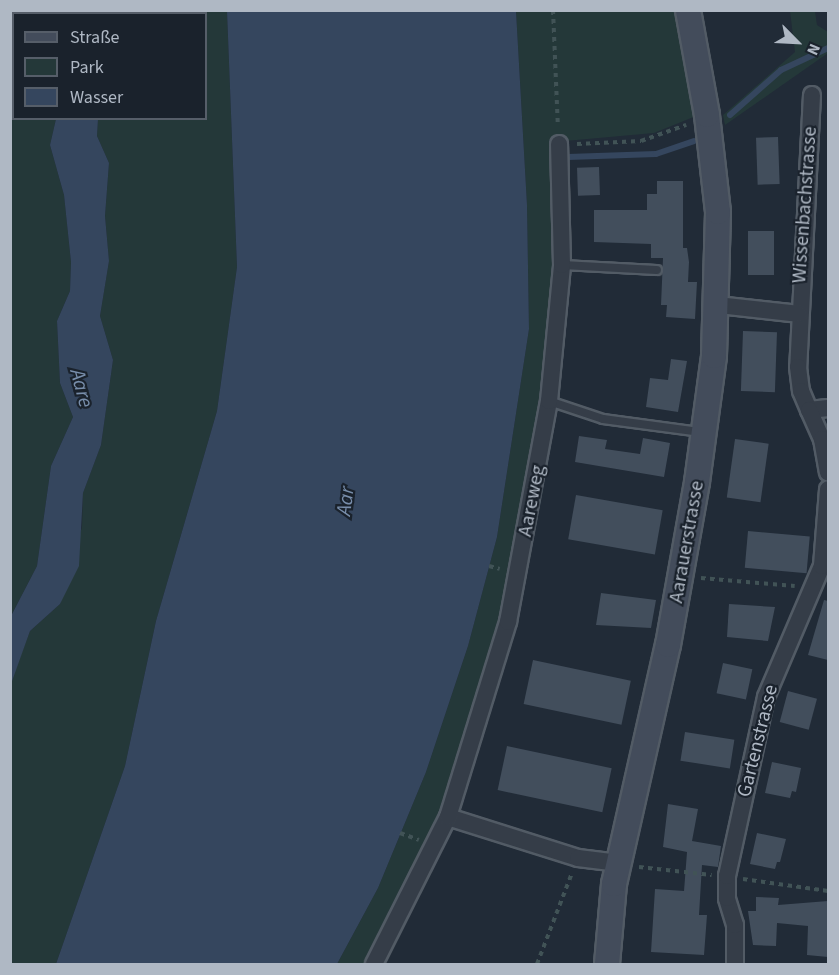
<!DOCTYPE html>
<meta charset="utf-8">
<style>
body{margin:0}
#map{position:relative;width:839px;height:975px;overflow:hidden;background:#212b37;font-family:"Source Sans 3",sans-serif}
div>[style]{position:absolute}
.green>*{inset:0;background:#243839}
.water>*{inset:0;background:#35465e}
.stream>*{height:6px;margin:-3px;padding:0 3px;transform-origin:3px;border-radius:3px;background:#35465e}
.building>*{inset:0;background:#424e5c;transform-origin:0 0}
.path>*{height:4px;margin-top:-2px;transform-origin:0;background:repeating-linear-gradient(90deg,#415356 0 4.5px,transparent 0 9px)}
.roads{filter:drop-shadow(2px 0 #525b65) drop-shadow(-2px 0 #525b65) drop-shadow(0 2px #525b65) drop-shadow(0 -2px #525b65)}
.lane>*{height:8px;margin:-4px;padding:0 4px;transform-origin:4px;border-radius:4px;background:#353d48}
.street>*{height:16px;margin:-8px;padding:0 8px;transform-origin:8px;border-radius:8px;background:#353d48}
.secondary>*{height:24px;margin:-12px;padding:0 12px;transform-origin:12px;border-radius:12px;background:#434c5b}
span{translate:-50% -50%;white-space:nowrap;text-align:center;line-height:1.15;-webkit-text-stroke:4.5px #1a222c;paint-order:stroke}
.street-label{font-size:20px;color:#afb8c4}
.water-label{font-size:21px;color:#788eab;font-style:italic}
.frame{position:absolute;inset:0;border:12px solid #afb8c4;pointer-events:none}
.legend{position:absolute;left:12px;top:12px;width:195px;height:108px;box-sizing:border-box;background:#1a222c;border:2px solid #565e69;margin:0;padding:8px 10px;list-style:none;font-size:18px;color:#afb8c4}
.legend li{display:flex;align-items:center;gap:12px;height:30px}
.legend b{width:30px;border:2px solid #565e69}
.north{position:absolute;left:767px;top:12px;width:60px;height:60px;-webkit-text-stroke:4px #1a222c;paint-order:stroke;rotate:114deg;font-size:16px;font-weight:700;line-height:24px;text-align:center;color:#afb8c4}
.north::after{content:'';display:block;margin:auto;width:21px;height:27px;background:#afb8c4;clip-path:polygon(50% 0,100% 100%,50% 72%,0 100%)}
</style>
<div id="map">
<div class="green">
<i style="clip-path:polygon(147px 10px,227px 11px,237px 267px,217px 411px,156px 621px,125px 766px,56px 964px,11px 964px,10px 684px,30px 631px,60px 604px,82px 527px,83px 493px,101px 445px,113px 360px,100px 316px,109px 261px,105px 216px,109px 163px,97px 136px,98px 119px,206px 118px,206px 14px,146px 13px)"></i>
<i style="clip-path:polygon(11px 11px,93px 14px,14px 14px,14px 118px,56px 119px,50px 145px,64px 195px,71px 262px,70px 291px,57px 321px,60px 383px,73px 417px,51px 466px,37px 566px,11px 616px)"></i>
<i style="clip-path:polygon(516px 11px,676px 11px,696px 116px,654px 133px,554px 142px,555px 272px,544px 395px,521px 533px,498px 622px,439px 815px,406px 888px,365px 964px,337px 964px,378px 888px,426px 772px,468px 646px,497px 537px,529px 329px,527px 205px)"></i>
<i style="clip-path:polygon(790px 11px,815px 11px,817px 25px,828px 32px,828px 53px,725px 125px,723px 115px,795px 52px)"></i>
</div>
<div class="water">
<i style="clip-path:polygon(227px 11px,516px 11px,527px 205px,529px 329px,497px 537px,468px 646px,426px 772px,378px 888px,337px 964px,56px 964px,125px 766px,156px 621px,217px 411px,237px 267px)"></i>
<i style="clip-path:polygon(56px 119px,98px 119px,97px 136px,109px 163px,105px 216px,109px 261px,100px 316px,113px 360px,101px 445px,83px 493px,79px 566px,60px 604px,30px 631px,11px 684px,11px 616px,37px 566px,51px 466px,73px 417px,60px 383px,57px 321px,70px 291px,71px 262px,64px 195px,50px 145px)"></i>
</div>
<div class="stream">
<i style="left:730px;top:115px;width:68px;rotate:-41.4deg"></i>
<i style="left:781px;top:70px;width:52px;rotate:-25.1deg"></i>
<i style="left:568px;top:157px;width:88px;rotate:-2deg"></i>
<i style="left:656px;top:154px;width:40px;rotate:-18.9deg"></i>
</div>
<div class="building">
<i style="left:778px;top:137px;width:47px;height:22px;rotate:88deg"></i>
<i style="left:599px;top:167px;width:28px;height:22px;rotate:88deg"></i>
<i style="clip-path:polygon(657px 181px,683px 181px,683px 248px,687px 248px,689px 262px,688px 282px,697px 282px,695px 319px,666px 317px,667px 305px,661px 305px,663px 258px,651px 258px,651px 244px,594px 242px,594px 210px,647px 210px,647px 194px,657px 194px)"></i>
<i style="left:748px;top:231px;width:26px;height:44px"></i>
<i style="left:743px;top:331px;width:34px;height:60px;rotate:2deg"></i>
<i style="clip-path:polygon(671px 359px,687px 361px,678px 412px,646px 407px,650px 378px,668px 380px)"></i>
<i style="clip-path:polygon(579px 436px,607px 440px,605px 449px,640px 454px,643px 438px,670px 443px,664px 477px,575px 462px)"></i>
<i style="left:735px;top:439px;width:34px;height:59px;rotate:8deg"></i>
<i style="left:576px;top:495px;width:88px;height:45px;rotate:10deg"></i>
<i style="left:748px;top:531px;width:62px;height:37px;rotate:5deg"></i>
<i style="clip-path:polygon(601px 593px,656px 600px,651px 628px,596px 625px)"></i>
<i style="clip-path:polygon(824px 600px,828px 601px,828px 660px,808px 655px)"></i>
<i style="clip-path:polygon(729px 604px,775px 607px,768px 641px,727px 637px)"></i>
<i style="left:533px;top:660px;width:100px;height:45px;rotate:12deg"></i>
<i style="left:723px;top:663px;width:30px;height:31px;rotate:12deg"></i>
<i style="left:788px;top:691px;width:30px;height:32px;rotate:15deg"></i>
<i style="left:685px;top:732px;width:50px;height:29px;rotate:9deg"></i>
<i style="left:507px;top:746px;width:107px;height:45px;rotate:12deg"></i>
<i style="clip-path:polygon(772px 762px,801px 768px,796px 792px,792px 791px,790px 798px,765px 793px)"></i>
<i style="clip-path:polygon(668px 804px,698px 809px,692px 841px,721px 846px,718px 867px,702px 865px,699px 915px,707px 915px,704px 955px,651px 952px,655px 889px,684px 891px,687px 852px,663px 847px)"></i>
<i style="clip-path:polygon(757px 833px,786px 839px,780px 862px,777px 862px,775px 869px,750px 864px)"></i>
<i style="clip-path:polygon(756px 897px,779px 898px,778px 905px,828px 901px,828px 957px,807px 955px,808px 926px,777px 923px,776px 946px,753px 945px,748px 911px,756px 911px)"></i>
</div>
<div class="path">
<i style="left:553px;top:10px;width:117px;rotate:87.6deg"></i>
<i style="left:577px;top:144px;width:64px;rotate:-2.7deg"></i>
<i style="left:641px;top:141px;width:48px;rotate:-19.6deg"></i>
<i style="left:489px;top:566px;width:11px;rotate:15deg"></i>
<i style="left:701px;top:578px;width:94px;rotate:4.9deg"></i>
<i style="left:400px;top:833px;width:20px;rotate:20deg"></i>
<i style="left:639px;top:867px;width:73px;rotate:6.3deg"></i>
<i style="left:743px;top:879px;width:86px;rotate:8deg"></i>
<i style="left:537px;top:964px;width:97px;rotate:-69deg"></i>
</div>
<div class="roads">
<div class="lane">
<i style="left:562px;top:265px;width:95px;rotate:3deg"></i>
<i style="left:549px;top:401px;width:57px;rotate:18.4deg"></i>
<i style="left:603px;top:419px;width:99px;rotate:7.6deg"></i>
</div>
<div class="street">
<i style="left:812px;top:95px;width:272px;rotate:92.9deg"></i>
<i style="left:798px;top:367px;width:24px;rotate:83deg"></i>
<i style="left:801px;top:391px;width:21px;rotate:67deg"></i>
<i style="left:809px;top:410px;width:19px;rotate:-6deg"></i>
<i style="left:718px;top:305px;width:81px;rotate:6.3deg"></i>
<i style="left:809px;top:410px;width:32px;rotate:66deg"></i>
<i style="left:822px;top:439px;width:34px;rotate:80deg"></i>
<i style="left:448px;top:817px;width:136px;rotate:17.5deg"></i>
<i style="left:578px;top:858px;width:41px;rotate:7deg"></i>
<i style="left:374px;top:964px;width:165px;rotate:-63.3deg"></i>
<i style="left:448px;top:817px;width:204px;rotate:-72.9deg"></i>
<i style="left:508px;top:622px;width:225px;rotate:-79.5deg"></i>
<i style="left:549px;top:401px;width:137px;rotate:-84.5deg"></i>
<i style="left:562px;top:265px;width:121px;rotate:-91.4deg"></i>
<i style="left:735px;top:964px;width:39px;rotate:-90deg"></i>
<i style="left:735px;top:925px;width:28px;rotate:-107deg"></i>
<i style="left:727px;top:898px;width:22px;rotate:-90deg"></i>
<i style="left:727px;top:876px;width:183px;rotate:-77.7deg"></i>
<i style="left:766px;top:697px;width:142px;rotate:-66.9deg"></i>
<i style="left:822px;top:566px;width:77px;rotate:-85.5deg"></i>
</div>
<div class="secondary">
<i style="left:607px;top:964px;width:80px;rotate:-85deg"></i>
<i style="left:614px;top:884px;width:245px;rotate:-77.3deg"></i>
<i style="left:668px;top:645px;width:166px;rotate:-79.9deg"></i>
<i style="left:697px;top:482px;width:127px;rotate:-82.3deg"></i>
<i style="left:714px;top:356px;width:144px;rotate:-88.4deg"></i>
<i style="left:718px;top:212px;width:98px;rotate:-96.5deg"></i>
<i style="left:707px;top:115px;width:107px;rotate:-100.3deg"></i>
</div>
</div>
<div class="street-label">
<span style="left:805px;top:205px;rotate:-86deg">Wissenbachstrasse</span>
<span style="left:532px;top:501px;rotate:-79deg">Aareweg</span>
<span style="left:687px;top:542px;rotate:-80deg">Aarauerstrasse</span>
<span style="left:758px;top:741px;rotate:-76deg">Gartenstrasse</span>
</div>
<div class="water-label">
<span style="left:82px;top:388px;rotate:75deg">Aare</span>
<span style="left:345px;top:501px;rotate:-83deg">Aar</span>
</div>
<div class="frame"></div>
<ul class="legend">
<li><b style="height:8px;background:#434c5b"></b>Straße</li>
<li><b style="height:16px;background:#243839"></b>Park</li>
<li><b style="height:16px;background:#35465e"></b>Wasser</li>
</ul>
<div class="north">N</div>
</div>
